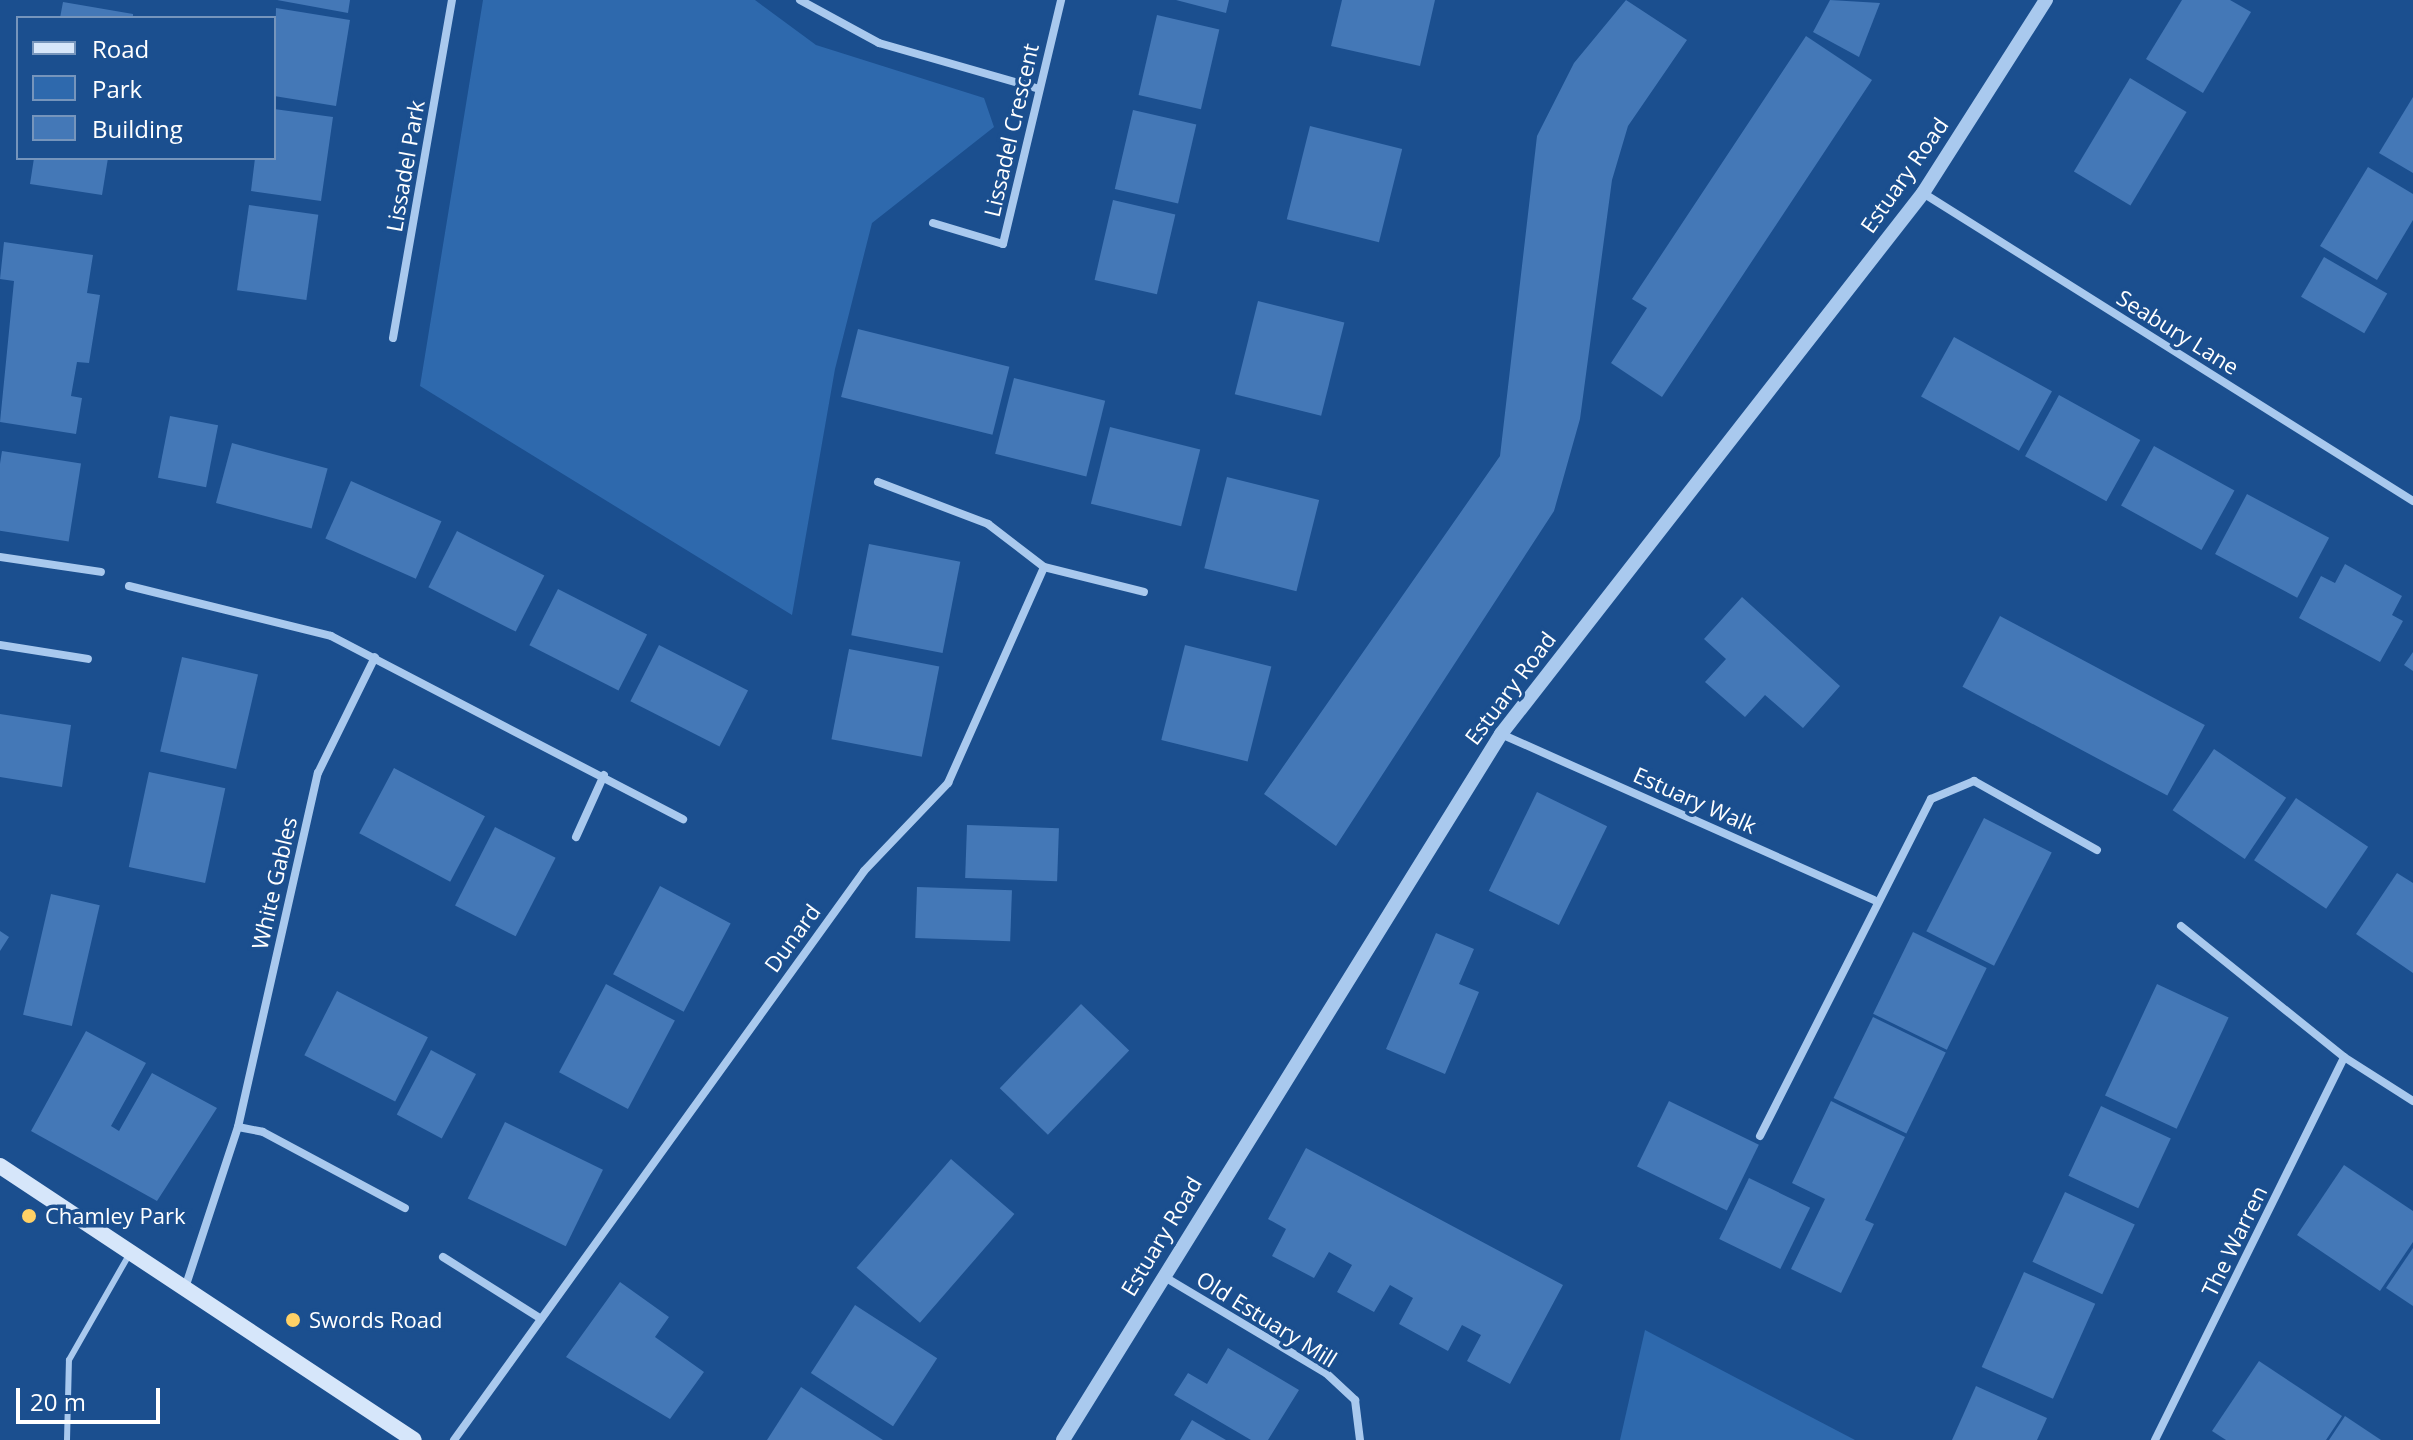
<!DOCTYPE html>
<style>
body{margin:0}
#map{position:relative;width:2413px;height:1440px;overflow:hidden;background:#1b4f8f;font-family:"Open Sans",sans-serif}
div>[style]{position:absolute}
.green>*{inset:0;background:#2e69ad}
.building>*{inset:0;background:#4478b7;transform-origin:0 0}
.service>*{height:6px;margin:-3px;padding:0 3px;transform-origin:3px;border-radius:3px;background:#a9c9ee}
.minor>*{height:8px;margin:-4px;padding:0 4px;transform-origin:4px;border-radius:4px;background:#a9c9ee}
.tertiary>*{height:14px;margin:-7px;padding:0 7px;transform-origin:7px;border-radius:7px;background:#a9c9ee}
.secondary>*{height:16px;margin:-8px;padding:0 8px;transform-origin:8px;border-radius:8px;background:#d6e6fa}
.dots>*{width:22px;height:22px;translate:-50% -50%;box-sizing:border-box;border:4px solid #1b4f8f;border-radius:50%}
span{translate:-50% -50%;white-space:nowrap;text-align:center;line-height:1.15;-webkit-text-stroke:7px #1b4f8f;paint-order:stroke}
.street-label{font-size:22px;color:#fff}
.poi-label{font-size:22px;color:#fff}
.left{translate:0 -50%;text-align:left}
.legend{position:absolute;left:16px;top:16px;width:260px;height:144px;box-sizing:border-box;background:#1b4f8f;border:2px solid #7695bc;margin:0;padding:10px 14px;list-style:none;font-size:24px;color:#fff}
.legend li{display:flex;align-items:center;gap:16px;height:40px}
.legend b{width:40px;border:2px solid #7695bc}
.scale{position:absolute;left:16px;top:1388px;width:144px;height:36px;box-sizing:border-box;border:4px solid #fff;border-top:0;padding-left:10px;font-size:24px;line-height:28px;white-space:nowrap;color:#fff;-webkit-text-stroke:6px #1b4f8f;paint-order:stroke}
</style>
<div id="map">
<div class="green">
<i style="clip-path:polygon(483px 0,755px 0,816px 45px,984px 98px,994px 127px,872px 223px,835px 369px,792px 615px,420px 386px)"></i>
<i style="clip-path:polygon(1645px 1330px,1855px 1440px,1620px 1440px)"></i>
</div>
<div class="building">
<i style="clip-path:polygon(277px 0,350px 0,348px 13px)"></i>
<i style="clip-path:polygon(1176px 0,1229px 0,1226px 13px)"></i>
<i style="clip-path:polygon(1342px 0,1435px 0,1420px 66px,1331px 46px)"></i>
<i style="clip-path:polygon(1626px 0,1687px 40px,1628px 126px,1612px 180px,1580px 419px,1554px 511px,1336px 846px,1264px 794px,1500px 456px,1537px 136px,1574px 63px)"></i>
<i style="clip-path:polygon(1830px 0,1880px 3px,1859px 57px,1813px 32px)"></i>
<i style="clip-path:polygon(2182px 0,2230px 0,2251px 12px,2203px 93px,2146px 59px)"></i>
<i style="clip-path:polygon(63px 2px,133px 14px,133px 18px,60px 18px)"></i>
<i style="clip-path:polygon(276px 8px,350px 20px,336px 106px,274px 96px)"></i>
<i style="left:1157px;top:15px;width:64px;height:82px;rotate:13deg"></i>
<i style="clip-path:polygon(1806px 36px,1872px 80px,1662px 397px,1611px 363px,1647px 308px,1632px 299px)"></i>
<i style="left:2130px;top:78px;width:66px;height:109px;rotate:31deg"></i>
<i style="clip-path:polygon(2413px 97px,2413px 173px,2379px 153px)"></i>
<i style="clip-path:polygon(274px 109px,333px 117px,321px 201px,251px 191px,255px 158px,274px 158px)"></i>
<i style="left:1133px;top:110px;width:65px;height:81px;rotate:13deg"></i>
<i style="left:1310px;top:126px;width:95px;height:96px;rotate:14deg"></i>
<i style="clip-path:polygon(34px 158px,108px 158px,102px 195px,30px 184px)"></i>
<i style="clip-path:polygon(2368px 167px,2413px 194px,2413px 220px,2377px 280px,2320px 246px)"></i>
<i style="left:1113px;top:200px;width:64px;height:82px;rotate:13deg"></i>
<i style="left:249px;top:205px;width:70px;height:86px;rotate:8deg"></i>
<i style="clip-path:polygon(4px 242px,93px 255px,87px 293px,100px 295px,89px 363px,77px 362px,71px 396px,82px 398px,76px 434px,0 422px,14px 281px,0 279px)"></i>
<i style="left:2324px;top:257px;width:73px;height:46px;rotate:30deg"></i>
<i style="left:1258px;top:301px;width:89px;height:96px;rotate:14deg"></i>
<i style="left:858px;top:329px;width:156px;height:70px;rotate:14deg"></i>
<i style="left:1954px;top:337px;width:112px;height:68px;rotate:29deg"></i>
<i style="left:1014px;top:378px;width:94px;height:78px;rotate:14deg"></i>
<i style="left:2059px;top:395px;width:93px;height:70px;rotate:29deg"></i>
<i style="left:170px;top:416px;width:49px;height:63px;rotate:11deg"></i>
<i style="left:1110px;top:427px;width:93px;height:79px;rotate:14deg"></i>
<i style="left:232px;top:443px;width:99px;height:62px;rotate:15deg"></i>
<i style="left:2154px;top:446px;width:92px;height:68px;rotate:29deg"></i>
<i style="left:2px;top:451px;width:80px;height:79px;rotate:9deg"></i>
<i style="left:1227px;top:477px;width:95px;height:94px;rotate:14deg"></i>
<i style="left:351px;top:481px;width:99px;height:63px;rotate:24deg"></i>
<i style="left:2247px;top:494px;width:93px;height:68px;rotate:28deg"></i>
<i style="left:457px;top:531px;width:98px;height:63px;rotate:27deg"></i>
<i style="left:869px;top:544px;width:93px;height:93px;rotate:11deg"></i>
<i style="clip-path:polygon(2345px 564px,2402px 596px,2392px 615px,2403px 621px,2380px 662px,2299px 618px,2321px 576px,2335px 583px)"></i>
<i style="left:558px;top:589px;width:100px;height:63px;rotate:27deg"></i>
<i style="clip-path:polygon(1742px 597px,1840px 686px,1803px 728px,1765px 695px,1745px 717px,1705px 682px,1726px 659px,1704px 639px)"></i>
<i style="left:2000px;top:616px;width:232px;height:80px;rotate:28deg"></i>
<i style="left:659px;top:645px;width:100px;height:63px;rotate:27deg"></i>
<i style="left:1185px;top:645px;width:89px;height:98px;rotate:14deg"></i>
<i style="left:849px;top:649px;width:92px;height:92px;rotate:11deg"></i>
<i style="clip-path:polygon(2413px 652px,2413px 671px,2404px 665px)"></i>
<i style="left:182px;top:657px;width:78px;height:97px;rotate:13deg"></i>
<i style="clip-path:polygon(0 714px,71px 725px,62px 787px,0 777px)"></i>
<i style="left:2214px;top:749px;width:87px;height:74px;rotate:34deg"></i>
<i style="left:394px;top:768px;width:103px;height:74px;rotate:28deg"></i>
<i style="left:149px;top:772px;width:78px;height:97px;rotate:12deg"></i>
<i style="left:1537px;top:792px;width:78px;height:110px;rotate:26deg"></i>
<i style="left:2296px;top:798px;width:87px;height:75px;rotate:34deg"></i>
<i style="left:1984px;top:818px;width:76px;height:127px;rotate:27deg"></i>
<i style="left:967px;top:825px;width:92px;height:53px;rotate:2deg"></i>
<i style="left:495px;top:827px;width:68px;height:88px;rotate:27deg"></i>
<i style="clip-path:polygon(2397px 873px,2413px 883px,2413px 973px,2356px 934px)"></i>
<i style="left:660px;top:886px;width:80px;height:100px;rotate:28deg"></i>
<i style="left:917px;top:887px;width:95px;height:51px;rotate:2deg"></i>
<i style="left:51px;top:894px;width:50px;height:124px;rotate:13deg"></i>
<i style="clip-path:polygon(0 931px,9px 937px,0 951px)"></i>
<i style="left:1913px;top:932px;width:82px;height:91px;rotate:26deg"></i>
<i style="clip-path:polygon(1436px 933px,1474px 949px,1459px 984px,1479px 992px,1445px 1074px,1386px 1049px)"></i>
<i style="left:606px;top:984px;width:78px;height:100px;rotate:28deg"></i>
<i style="left:2157px;top:984px;width:79px;height:123px;rotate:25deg"></i>
<i style="left:337px;top:991px;width:102px;height:72px;rotate:27deg"></i>
<i style="left:1081px;top:1004px;width:67px;height:117px;rotate:44deg"></i>
<i style="left:1873px;top:1017px;width:81px;height:90px;rotate:26deg"></i>
<i style="clip-path:polygon(86px 1031px,146px 1063px,111px 1126px,119px 1131px,152px 1073px,217px 1108px,157px 1201px,31px 1131px)"></i>
<i style="left:431px;top:1050px;width:51px;height:73px;rotate:28deg"></i>
<i style="left:1669px;top:1101px;width:100px;height:73px;rotate:26deg"></i>
<i style="clip-path:polygon(1831px 1101px,1905px 1137px,1865px 1220px,1874px 1224px,1841px 1293px,1791px 1269px,1825px 1199px,1792px 1183px)"></i>
<i style="left:2101px;top:1106px;width:77px;height:77px;rotate:25deg"></i>
<i style="left:505px;top:1122px;width:109px;height:85px;rotate:26deg"></i>
<i style="clip-path:polygon(1306px 1148px,1563px 1285px,1510px 1384px,1467px 1361px,1481px 1335px,1462px 1325px,1448px 1351px,1399px 1324px,1413px 1298px,1390px 1285px,1374px 1312px,1337px 1292px,1352px 1265px,1329px 1252px,1314px 1278px,1272px 1256px,1286px 1229px,1268px 1219px)"></i>
<i style="left:951px;top:1159px;width:84px;height:144px;rotate:41deg"></i>
<i style="clip-path:polygon(2344px 1165px,2413px 1211px,2413px 1242px,2380px 1291px,2297px 1235px)"></i>
<i style="left:1749px;top:1178px;width:68px;height:68px;rotate:26deg"></i>
<i style="left:2065px;top:1192px;width:77px;height:77px;rotate:25deg"></i>
<i style="clip-path:polygon(2413px 1248px,2413px 1306px,2386px 1288px)"></i>
<i style="left:2024px;top:1272px;width:78px;height:104px;rotate:24deg"></i>
<i style="clip-path:polygon(620px 1282px,669px 1317px,655px 1337px,704px 1372px,670px 1419px,566px 1357px)"></i>
<i style="left:855px;top:1305px;width:98px;height:81px;rotate:33deg"></i>
<i style="clip-path:polygon(1228px 1348px,1299px 1390px,1268px 1440px,1251px 1440px,1174px 1395px,1188px 1373px,1207px 1384px)"></i>
<i style="clip-path:polygon(2259px 1361px,2342px 1416px,2326px 1440px,2226px 1440px,2212px 1431px)"></i>
<i style="clip-path:polygon(1976px 1386px,2047px 1418px,2037px 1440px,1952px 1440px)"></i>
<i style="clip-path:polygon(801px 1387px,883px 1440px,767px 1440px)"></i>
<i style="clip-path:polygon(2345px 1416px,2381px 1440px,2329px 1440px)"></i>
<i style="clip-path:polygon(1192px 1420px,1226px 1440px,1180px 1440px)"></i>
</div>
<div class="service">
<i style="left:67px;top:1440px;width:80px;rotate:-88.6deg"></i>
<i style="left:69px;top:1360px;width:121px;rotate:-60.3deg"></i>
</div>
<div class="minor">
<i style="left:800px;top:0;width:90px;rotate:28.6deg"></i>
<i style="left:879px;top:43px;width:166px;rotate:16deg"></i>
<i style="left:1923px;top:193px;width:579px;rotate:32.15deg"></i>
<i style="left:933px;top:223px;width:73px;rotate:16.7deg"></i>
<i style="left:1003px;top:244px;width:251px;rotate:-76.6deg"></i>
<i style="left:393px;top:338px;width:343px;rotate:-80.1deg"></i>
<i style="left:878px;top:482px;width:118px;rotate:20.9deg"></i>
<i style="left:988px;top:524px;width:71px;rotate:37.5deg"></i>
<i style="left:1044px;top:567px;width:103px;rotate:14deg"></i>
<i style="left:0;top:557px;width:102px;rotate:8.4deg"></i>
<i style="left:129px;top:586px;width:208px;rotate:13.9deg"></i>
<i style="left:331px;top:636px;width:397px;rotate:27.5deg"></i>
<i style="left:0;top:645px;width:89px;rotate:9deg"></i>
<i style="left:1501px;top:734px;width:408px;rotate:24deg"></i>
<i style="left:576px;top:837px;width:68px;rotate:-65.7deg"></i>
<i style="left:2181px;top:926px;width:209px;rotate:38.8deg"></i>
<i style="left:2344px;top:1057px;width:82px;rotate:32.5deg"></i>
<i style="left:238px;top:1127px;width:25px;rotate:11deg"></i>
<i style="left:263px;top:1132px;width:161px;rotate:28.2deg"></i>
<i style="left:1760px;top:1136px;width:378px;rotate:-63.1deg"></i>
<i style="left:1931px;top:799px;width:47px;rotate:-22.7deg"></i>
<i style="left:1974px;top:781px;width:141px;rotate:29.3deg"></i>
<i style="left:443px;top:1257px;width:116px;rotate:32.3deg"></i>
<i style="left:1163px;top:1276px;width:190px;rotate:30.8deg"></i>
<i style="left:1326px;top:1373px;width:40px;rotate:43deg"></i>
<i style="left:1355px;top:1400px;width:40px;rotate:82.9deg"></i>
<i style="left:185px;top:1288px;width:169px;rotate:-71.8deg"></i>
<i style="left:238px;top:1127px;width:363px;rotate:-77.3deg"></i>
<i style="left:318px;top:773px;width:129px;rotate:-63.8deg"></i>
<i style="left:454px;top:1440px;width:701px;rotate:-54.22deg"></i>
<i style="left:864px;top:871px;width:122px;rotate:-46.3deg"></i>
<i style="left:948px;top:783px;width:236px;rotate:-66deg"></i>
<i style="left:2155px;top:1440px;width:427px;rotate:-63.7deg"></i>
</div>
<div class="tertiary">
<i style="left:1063px;top:1440px;width:831px;rotate:-58.18deg"></i>
<i style="left:1501px;top:734px;width:686px;rotate:-52.04deg"></i>
<i style="left:1923px;top:193px;width:229px;rotate:-57.5deg"></i>
</div>
<div class="secondary">
<i style="left:0;top:1166px;width:496px;rotate:33.5deg"></i>
</div>
<div class="dots">
<i style="left:29px;top:1216px;background:#ffd166"></i>
<i style="left:293px;top:1320px;background:#ffd166"></i>
</div>
<div class="street-label">
<span style="left:1011px;top:130px;rotate:-77deg">Lissadel Crescent</span>
<span style="left:405px;top:166px;rotate:-80deg">Lissadel Park</span>
<span style="left:1904px;top:175px;rotate:-55deg">Estuary Road</span>
<span style="left:2178px;top:332px;rotate:32deg">Seabury Lane</span>
<span style="left:1510px;top:688px;rotate:-53deg">Estuary Road</span>
<span style="left:1695px;top:800px;rotate:24deg">Estuary Walk</span>
<span style="left:274px;top:883px;rotate:-77deg">White Gables</span>
<span style="left:792px;top:938px;rotate:-54deg">Dunard</span>
<span style="left:1161px;top:1236px;rotate:-59deg">Estuary Road</span>
<span style="left:2234px;top:1241px;rotate:-64deg">The Warren</span>
<span style="left:1267px;top:1319px;rotate:32deg">Old Estuary Mill</span>
</div>
<div class="poi-label">
<span class="left" style="left:45px;top:1216px">Chamley Park</span>
<span class="left" style="left:309px;top:1320px">Swords Road</span>
</div>
<ul class="legend">
<li><b style="height:10px;background:#d6e6fa"></b>Road</li>
<li><b style="height:22px;background:#2e69ad"></b>Park</li>
<li><b style="height:22px;background:#4478b7"></b>Building</li>
</ul>
<div class="scale">20 m</div>
</div>
